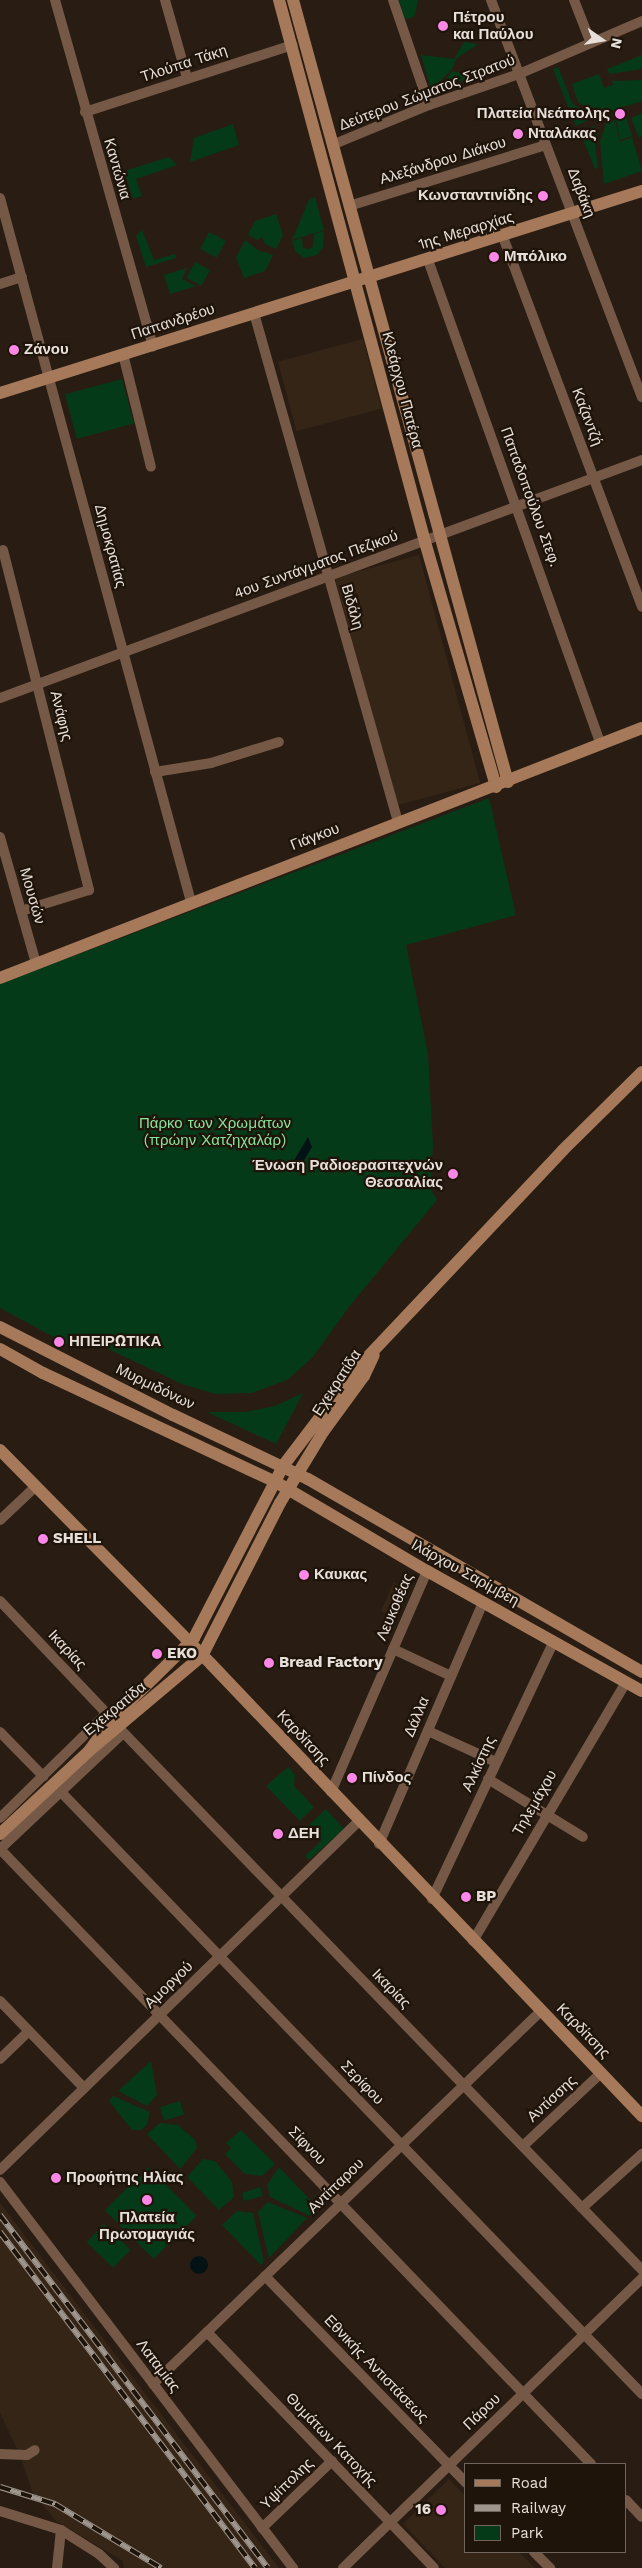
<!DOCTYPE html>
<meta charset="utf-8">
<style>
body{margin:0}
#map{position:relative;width:642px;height:2568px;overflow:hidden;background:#291d13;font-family:"Work Sans",sans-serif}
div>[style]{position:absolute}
.built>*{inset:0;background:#352516;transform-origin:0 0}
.green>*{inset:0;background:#053a18;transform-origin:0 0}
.water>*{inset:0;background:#051215}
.round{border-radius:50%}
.street>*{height:10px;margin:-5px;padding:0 5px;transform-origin:5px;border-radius:5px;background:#755946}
.secondary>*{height:12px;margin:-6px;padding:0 6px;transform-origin:6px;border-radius:6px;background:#a6795a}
.rail>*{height:5.5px;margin-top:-2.75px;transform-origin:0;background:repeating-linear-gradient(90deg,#1f140a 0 11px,#9e958d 0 22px);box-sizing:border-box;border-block:1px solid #9e958d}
.dots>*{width:14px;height:14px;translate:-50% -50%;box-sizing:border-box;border:2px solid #1f140a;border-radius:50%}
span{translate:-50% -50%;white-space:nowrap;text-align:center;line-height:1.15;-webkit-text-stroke:4.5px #1f140a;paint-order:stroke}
.poi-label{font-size:15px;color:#e7dfd9;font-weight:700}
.left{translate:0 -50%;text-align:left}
.right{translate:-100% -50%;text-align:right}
.street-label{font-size:15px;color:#e7dfd9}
.park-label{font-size:15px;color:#88e59c}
.legend{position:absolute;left:464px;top:2463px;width:162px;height:90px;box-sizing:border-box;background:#1f140a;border:1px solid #6f655d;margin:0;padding:6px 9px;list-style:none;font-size:15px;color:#e7dfd9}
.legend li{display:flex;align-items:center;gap:10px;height:25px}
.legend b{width:25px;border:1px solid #6f655d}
.north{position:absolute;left:577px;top:15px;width:50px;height:50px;-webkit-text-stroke:4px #1f140a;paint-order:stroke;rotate:103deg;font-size:14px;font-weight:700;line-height:20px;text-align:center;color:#e7dfd9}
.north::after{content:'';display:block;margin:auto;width:18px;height:22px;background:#e7dfd9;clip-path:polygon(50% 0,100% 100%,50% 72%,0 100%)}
</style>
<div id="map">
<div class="built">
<i style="left:363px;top:339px;width:72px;height:88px;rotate:75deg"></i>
<i style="left:419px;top:555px;width:236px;height:87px;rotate:75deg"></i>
<i style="clip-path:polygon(394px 1582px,408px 1593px,398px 1614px,393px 1611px,392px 1615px,381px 1611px)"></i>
<i style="clip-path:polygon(0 2203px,92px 2324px,279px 2568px,124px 2568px,123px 2561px,55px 2520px,32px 2491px,20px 2455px,0 2413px)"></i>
<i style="clip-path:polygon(449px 2479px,466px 2497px,466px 2552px,519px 2552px,535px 2568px,445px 2568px,403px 2524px)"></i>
</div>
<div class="green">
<i style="clip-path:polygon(399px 0,418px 0,415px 16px,405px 20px)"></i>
<i style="clip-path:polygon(464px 42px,478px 44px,457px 58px,452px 69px,431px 90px,421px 55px,454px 59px)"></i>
<i style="clip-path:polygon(642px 55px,642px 69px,609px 74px,607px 69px)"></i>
<i style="clip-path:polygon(558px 67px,573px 104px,589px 114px,591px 119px,576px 126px,553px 69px)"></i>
<i style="clip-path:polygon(475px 68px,490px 70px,438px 90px,452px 71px,467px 74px)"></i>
<i style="clip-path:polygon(599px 74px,604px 88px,613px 85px,612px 81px,642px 80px,642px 101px,599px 115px,578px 102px,572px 84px)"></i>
<i style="clip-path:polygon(642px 113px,642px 136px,639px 138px,631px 118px)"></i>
<i style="clip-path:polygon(626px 117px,632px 136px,620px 140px,616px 120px)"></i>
<i style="clip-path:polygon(615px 121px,620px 142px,632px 137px,642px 171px,604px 184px,600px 141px,606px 123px)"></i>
<i style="clip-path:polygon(233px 124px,239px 145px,190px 162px,194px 138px)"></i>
<i style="clip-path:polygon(593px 126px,598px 130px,595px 146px,598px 168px,595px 169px,580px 132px)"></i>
<i style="clip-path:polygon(169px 157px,177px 165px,136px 179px,142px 196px,133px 199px,124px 171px)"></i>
<i style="clip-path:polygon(315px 197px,324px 230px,292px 240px,309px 200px)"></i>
<i style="clip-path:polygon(276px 214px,283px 235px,276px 249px,265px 244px,262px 237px,257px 240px,248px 235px,255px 221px)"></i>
<i style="clip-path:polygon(142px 230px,154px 260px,175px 254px,176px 258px,146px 267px,136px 236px)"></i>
<i style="clip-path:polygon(324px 231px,323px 247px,317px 255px,304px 258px,295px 251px,292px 241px,302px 238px,303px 248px,308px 249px,313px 247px,314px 234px)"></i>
<i style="left:209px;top:232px;width:19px;height:19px;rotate:28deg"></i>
<i style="clip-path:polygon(245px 240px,258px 250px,273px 255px,265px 271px,244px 278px,236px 258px)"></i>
<i style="left:195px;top:262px;width:17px;height:18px;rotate:28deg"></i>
<i style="clip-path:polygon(187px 268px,182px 279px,196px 286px,170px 294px,164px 275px)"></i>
<i style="left:122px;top:379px;width:46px;height:59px;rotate:75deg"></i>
<i style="clip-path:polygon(489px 798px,516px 915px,406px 945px,428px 1054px,433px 1146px,430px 1188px,437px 1200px,349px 1307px,312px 1358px,287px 1380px,252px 1393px,216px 1394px,182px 1384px,83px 1337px,74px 1348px,0 1308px,0 984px)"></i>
<i style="clip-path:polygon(303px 1393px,276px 1444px,207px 1412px,245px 1412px,275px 1406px)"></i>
<i style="clip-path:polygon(288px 1767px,295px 1775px,294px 1786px,314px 1807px,300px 1821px,266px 1786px)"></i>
<i style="clip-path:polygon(326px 1809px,344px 1829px,309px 1860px,305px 1856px,321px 1841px,307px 1827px)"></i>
<i style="clip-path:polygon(151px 2061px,157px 2095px,147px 2106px,118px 2091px)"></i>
<i style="clip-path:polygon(113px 2096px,150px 2112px,147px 2125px,141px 2130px,132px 2130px,109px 2101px)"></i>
<i style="left:180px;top:2101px;width:14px;height:21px;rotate:73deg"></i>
<i style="clip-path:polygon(160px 2123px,178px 2125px,196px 2141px,197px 2148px,180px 2169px,147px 2134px)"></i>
<i style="clip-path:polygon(241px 2130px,275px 2164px,262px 2176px,245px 2174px,225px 2154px,231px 2148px,226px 2143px)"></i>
<i style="clip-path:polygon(203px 2159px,215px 2161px,232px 2182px,234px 2197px,219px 2210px,187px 2177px)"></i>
<i style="left:148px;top:2167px;width:69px;height:61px;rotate:45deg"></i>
<i style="clip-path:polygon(279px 2167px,318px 2208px,310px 2216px,270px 2197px,267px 2185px)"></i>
<i style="clip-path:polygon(260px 2187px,263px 2196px,244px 2201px,242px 2193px)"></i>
<i style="clip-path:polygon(268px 2202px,307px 2218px,269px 2258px,258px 2212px)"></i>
<i style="clip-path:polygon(237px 2211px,253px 2213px,264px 2262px,261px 2265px,222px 2225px)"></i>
<i style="left:104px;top:2224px;width:37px;height:25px;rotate:44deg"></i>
</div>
<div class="water">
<i style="clip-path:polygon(308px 1137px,312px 1147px,297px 1172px,293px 1162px)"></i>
<i class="round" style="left:190px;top:2256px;width:18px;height:18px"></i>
</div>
<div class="street">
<i style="left:55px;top:0;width:360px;rotate:74.2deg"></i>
<i style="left:165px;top:0;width:81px;rotate:74.2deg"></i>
<i style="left:393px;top:0;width:111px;rotate:71.1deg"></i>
<i style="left:491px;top:0;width:425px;rotate:69.2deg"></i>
<i style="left:574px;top:0;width:44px;rotate:68.7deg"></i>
<i style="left:85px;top:112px;width:218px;rotate:-17.9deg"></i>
<i style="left:332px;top:145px;width:105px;rotate:-22.4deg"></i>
<i style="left:429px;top:105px;width:95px;rotate:-19deg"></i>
<i style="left:519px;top:74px;width:134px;rotate:-23.3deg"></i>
<i style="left:0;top:198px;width:729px;rotate:74.82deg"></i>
<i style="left:349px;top:206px;width:206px;rotate:-17.2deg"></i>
<i style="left:503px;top:237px;width:395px;rotate:69.4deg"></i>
<i style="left:428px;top:260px;width:515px;rotate:70.37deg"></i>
<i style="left:0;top:284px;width:23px;rotate:-18deg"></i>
<i style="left:254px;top:313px;width:529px;rotate:74.2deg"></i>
<i style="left:123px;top:354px;width:116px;rotate:76.1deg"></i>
<i style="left:3px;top:550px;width:351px;rotate:75.8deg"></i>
<i style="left:89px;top:890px;width:71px;rotate:162.8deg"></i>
<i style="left:0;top:698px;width:685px;rotate:-20.34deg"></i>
<i style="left:155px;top:772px;width:57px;rotate:-9.1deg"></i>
<i style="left:211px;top:763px;width:71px;rotate:-17.2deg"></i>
<i style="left:0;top:837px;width:131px;rotate:74.1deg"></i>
<i style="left:0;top:1520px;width:48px;rotate:-43.3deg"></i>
<i style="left:0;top:1601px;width:163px;rotate:46.5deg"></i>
<i style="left:393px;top:1649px;width:64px;rotate:25deg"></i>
<i style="left:119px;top:1728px;width:753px;rotate:46.02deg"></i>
<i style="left:428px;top:1731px;width:75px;rotate:24.5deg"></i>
<i style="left:0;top:1732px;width:62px;rotate:45.7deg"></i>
<i style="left:488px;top:1779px;width:111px;rotate:31.4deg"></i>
<i style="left:61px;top:1792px;width:837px;rotate:46.02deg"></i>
<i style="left:331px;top:1792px;width:241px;rotate:-66.5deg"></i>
<i style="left:0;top:1818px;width:148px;rotate:-44.5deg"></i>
<i style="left:379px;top:1844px;width:263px;rotate:-66.7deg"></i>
<i style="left:0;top:1849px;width:853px;rotate:46.14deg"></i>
<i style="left:0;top:1849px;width:169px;rotate:-43.3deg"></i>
<i style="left:432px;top:1899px;width:285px;rotate:-64.7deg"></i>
<i style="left:473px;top:1941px;width:301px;rotate:-59.4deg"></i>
<i style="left:0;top:2001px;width:121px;rotate:46deg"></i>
<i style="left:0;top:2059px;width:40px;rotate:-44deg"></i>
<i style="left:523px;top:2146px;width:107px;rotate:-43.1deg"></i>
<i style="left:0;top:2170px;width:499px;rotate:-44.2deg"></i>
<i style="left:0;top:2182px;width:485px;rotate:52.8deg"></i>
<i style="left:582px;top:2208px;width:81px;rotate:-42deg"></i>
<i style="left:265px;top:2276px;width:289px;rotate:45.8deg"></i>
<i style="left:207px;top:2332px;width:327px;rotate:46.1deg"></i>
<i style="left:153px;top:2384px;width:538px;rotate:-43.87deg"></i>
<i style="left:0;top:2454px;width:27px;rotate:2deg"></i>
<i style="left:27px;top:2455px;width:9px;rotate:-32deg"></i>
<i style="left:626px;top:2500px;width:23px;rotate:47deg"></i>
<i style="left:0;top:2511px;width:64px;rotate:17.3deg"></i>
<i style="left:61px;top:2530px;width:45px;rotate:32.3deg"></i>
<i style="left:99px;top:2554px;width:21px;rotate:43deg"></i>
<i style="left:262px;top:2528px;width:97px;rotate:-43.7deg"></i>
<i style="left:534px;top:2552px;width:23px;rotate:45deg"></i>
<i style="left:57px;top:2568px;width:38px;rotate:-84deg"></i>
<i style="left:343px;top:2568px;width:417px;rotate:-44.1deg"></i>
</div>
<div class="secondary">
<i style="left:279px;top:0;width:561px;rotate:74.92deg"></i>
<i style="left:425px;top:542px;width:255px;rotate:73.8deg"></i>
<i style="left:293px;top:0;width:811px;rotate:74.63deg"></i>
<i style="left:0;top:393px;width:673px;rotate:-17.47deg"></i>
<i style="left:0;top:978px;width:689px;rotate:-21.28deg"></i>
<i style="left:0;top:1327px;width:194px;rotate:27deg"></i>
<i style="left:173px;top:1415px;width:149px;rotate:25.4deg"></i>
<i style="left:308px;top:1479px;width:386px;rotate:30deg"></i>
<i style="left:0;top:1349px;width:49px;rotate:29.2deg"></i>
<i style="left:43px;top:1373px;width:255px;rotate:25.1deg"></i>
<i style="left:274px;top:1481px;width:178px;rotate:30.5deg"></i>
<i style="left:427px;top:1571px;width:246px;rotate:29.2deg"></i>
<i style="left:0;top:1450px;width:301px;rotate:45.4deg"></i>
<i style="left:211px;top:1664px;width:625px;rotate:46.36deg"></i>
<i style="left:89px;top:1751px;width:39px;rotate:-54deg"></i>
<i style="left:112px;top:1719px;width:115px;rotate:-44.6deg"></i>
<i style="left:194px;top:1638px;width:194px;rotate:-62.6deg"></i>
<i style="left:283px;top:1466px;width:126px;rotate:-52.8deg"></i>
<i style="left:359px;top:1366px;width:297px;rotate:-46.6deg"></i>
<i style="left:563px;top:1150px;width:111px;rotate:-44.6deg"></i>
<i style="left:0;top:1834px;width:122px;rotate:-43deg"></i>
<i style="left:89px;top:1751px;width:148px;rotate:-40.1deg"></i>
<i style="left:202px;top:1656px;width:172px;rotate:-63deg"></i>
<i style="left:280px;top:1503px;width:83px;rotate:-58.8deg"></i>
<i style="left:323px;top:1432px;width:69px;rotate:-53.8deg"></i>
<i style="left:364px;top:1376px;width:23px;rotate:-65deg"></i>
</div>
<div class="rail">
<i style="left:0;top:2215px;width:443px;rotate:52.8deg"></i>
<i style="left:0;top:2232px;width:422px;rotate:52.8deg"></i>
<i style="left:0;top:2487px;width:58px;rotate:17.2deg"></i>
<i style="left:55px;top:2504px;width:124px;rotate:31.1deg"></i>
</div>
<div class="dots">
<i style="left:443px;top:26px;background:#fb87e6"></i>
<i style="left:620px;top:114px;background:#fb87e6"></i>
<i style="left:518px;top:134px;background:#fb87e6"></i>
<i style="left:543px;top:196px;background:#fb87e6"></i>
<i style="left:494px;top:257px;background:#fb87e6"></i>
<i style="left:14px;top:350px;background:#fb87e6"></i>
<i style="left:453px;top:1174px;background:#fb87e6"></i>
<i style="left:59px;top:1342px;background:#fb87e6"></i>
<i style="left:43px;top:1539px;background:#fb87e6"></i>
<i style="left:304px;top:1575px;background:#fb87e6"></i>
<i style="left:157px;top:1654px;background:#fb87e6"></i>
<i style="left:269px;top:1663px;background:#fb87e6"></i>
<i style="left:352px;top:1778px;background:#fb87e6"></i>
<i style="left:278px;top:1834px;background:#fb87e6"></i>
<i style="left:466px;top:1897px;background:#fb87e6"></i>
<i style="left:56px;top:2178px;background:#fb87e6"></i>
<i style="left:147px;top:2200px;background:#fb87e6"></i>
<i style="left:441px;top:2510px;background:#fb87e6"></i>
</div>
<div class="poi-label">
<span class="left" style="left:453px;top:26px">Πέτρου<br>και Παύλου</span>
<span class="right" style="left:610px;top:114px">Πλατεία Νεάπολης</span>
<span class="left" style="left:528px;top:134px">Νταλάκας</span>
<span class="right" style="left:533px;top:196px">Κωνσταντινίδης</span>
<span class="left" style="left:504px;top:257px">Μπόλικο</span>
<span class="left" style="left:24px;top:350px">Ζάνου</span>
<span class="right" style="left:443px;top:1174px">Ένωση Ραδιοερασιτεχνών<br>Θεσσαλίας</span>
<span class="left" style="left:69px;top:1342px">ΗΠΕΙΡΩΤΙΚΑ</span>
<span class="left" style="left:53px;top:1539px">SHELL</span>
<span class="left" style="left:314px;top:1575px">Καυκας</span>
<span class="left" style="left:167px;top:1654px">EKO</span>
<span class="left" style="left:279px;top:1663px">Bread Factory</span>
<span class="left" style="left:362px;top:1778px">Πίνδος</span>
<span class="left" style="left:288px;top:1834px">ΔΕΗ</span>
<span class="left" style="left:476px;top:1897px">BP</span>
<span class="left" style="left:66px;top:2178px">Προφήτης Ηλίας</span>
<span style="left:147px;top:2226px">Πλατεία<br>Πρωτομαγιάς</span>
<span class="right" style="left:431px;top:2510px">16</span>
</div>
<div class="street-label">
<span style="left:184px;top:64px;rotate:-18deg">Τλούπα Τάκη</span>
<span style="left:427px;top:93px;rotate:-21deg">Δεύτερου Σώματος Στρατού</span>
<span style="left:443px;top:161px;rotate:-17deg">Αλεξάνδρου Διάκου</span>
<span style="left:117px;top:169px;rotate:74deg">Καντώνια</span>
<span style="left:581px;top:193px;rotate:69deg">Δαβάκη</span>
<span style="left:466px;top:231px;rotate:-17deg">1ης Μεραρχίας</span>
<span style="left:173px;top:322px;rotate:-18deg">Παπανδρέου</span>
<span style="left:402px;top:390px;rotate:75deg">Κλεάρχου Πατέρα</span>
<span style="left:587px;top:417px;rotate:69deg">Καζαντζή</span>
<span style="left:530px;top:497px;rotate:70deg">Παπαδοπούλου Στεφ.</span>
<span style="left:110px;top:546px;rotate:75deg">Δημοκρατίας</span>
<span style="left:316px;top:565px;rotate:-20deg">4ου Συντάγματος Πεζικού</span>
<span style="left:352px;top:607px;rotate:74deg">Βιδάλη</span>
<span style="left:61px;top:716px;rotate:76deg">Ανάφης</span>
<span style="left:315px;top:837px;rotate:-21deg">Γιάγκου</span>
<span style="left:32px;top:896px;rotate:74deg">Μουσών</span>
<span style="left:337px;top:1383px;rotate:-57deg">Εχεκρατίδα</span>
<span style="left:155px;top:1387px;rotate:26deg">Μυρμιδόνων</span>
<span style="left:465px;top:1573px;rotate:29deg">Ιλάρχου Σαρίμβεη</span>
<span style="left:395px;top:1607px;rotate:-67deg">Λευκοθέας</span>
<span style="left:67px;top:1650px;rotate:47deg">Ικαρίας</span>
<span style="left:115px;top:1709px;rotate:-39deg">Εχεκρατίδα</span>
<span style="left:417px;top:1717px;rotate:-67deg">Δάλλα</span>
<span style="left:303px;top:1738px;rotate:47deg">Καρδίτσης</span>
<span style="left:479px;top:1764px;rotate:-65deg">Αλκίστης</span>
<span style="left:535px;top:1803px;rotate:-60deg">Τηλεμάχου</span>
<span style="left:169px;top:1985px;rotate:-44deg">Αμοργού</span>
<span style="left:391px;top:1989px;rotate:46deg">Ικαρίας</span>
<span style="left:583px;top:2031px;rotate:46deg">Καρδίτσης</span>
<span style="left:362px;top:2083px;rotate:46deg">Σερίφου</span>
<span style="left:552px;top:2099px;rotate:-43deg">Αντίσσης</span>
<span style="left:307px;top:2146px;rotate:46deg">Σίφνου</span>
<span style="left:336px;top:2186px;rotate:-44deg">Αντίπαρου</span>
<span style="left:158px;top:2366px;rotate:53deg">Λαταμίας</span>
<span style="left:376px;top:2369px;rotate:46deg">Εθνικής Αντιστάσεως</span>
<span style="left:482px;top:2412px;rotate:-44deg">Πάρου</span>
<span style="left:331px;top:2440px;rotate:46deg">Θυμάτων Κατοχής</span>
<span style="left:287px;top:2484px;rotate:-44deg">Υψίπολης</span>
</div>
<div class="park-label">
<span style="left:215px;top:1132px">Πάρκο των Χρωμάτων<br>(πρώην Χατζηχαλάρ)</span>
</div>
<ul class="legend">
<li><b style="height:6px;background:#a6795a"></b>Road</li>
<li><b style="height:6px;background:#9e958d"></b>Railway</li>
<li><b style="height:14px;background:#053a18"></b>Park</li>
</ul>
<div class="north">N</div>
</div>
